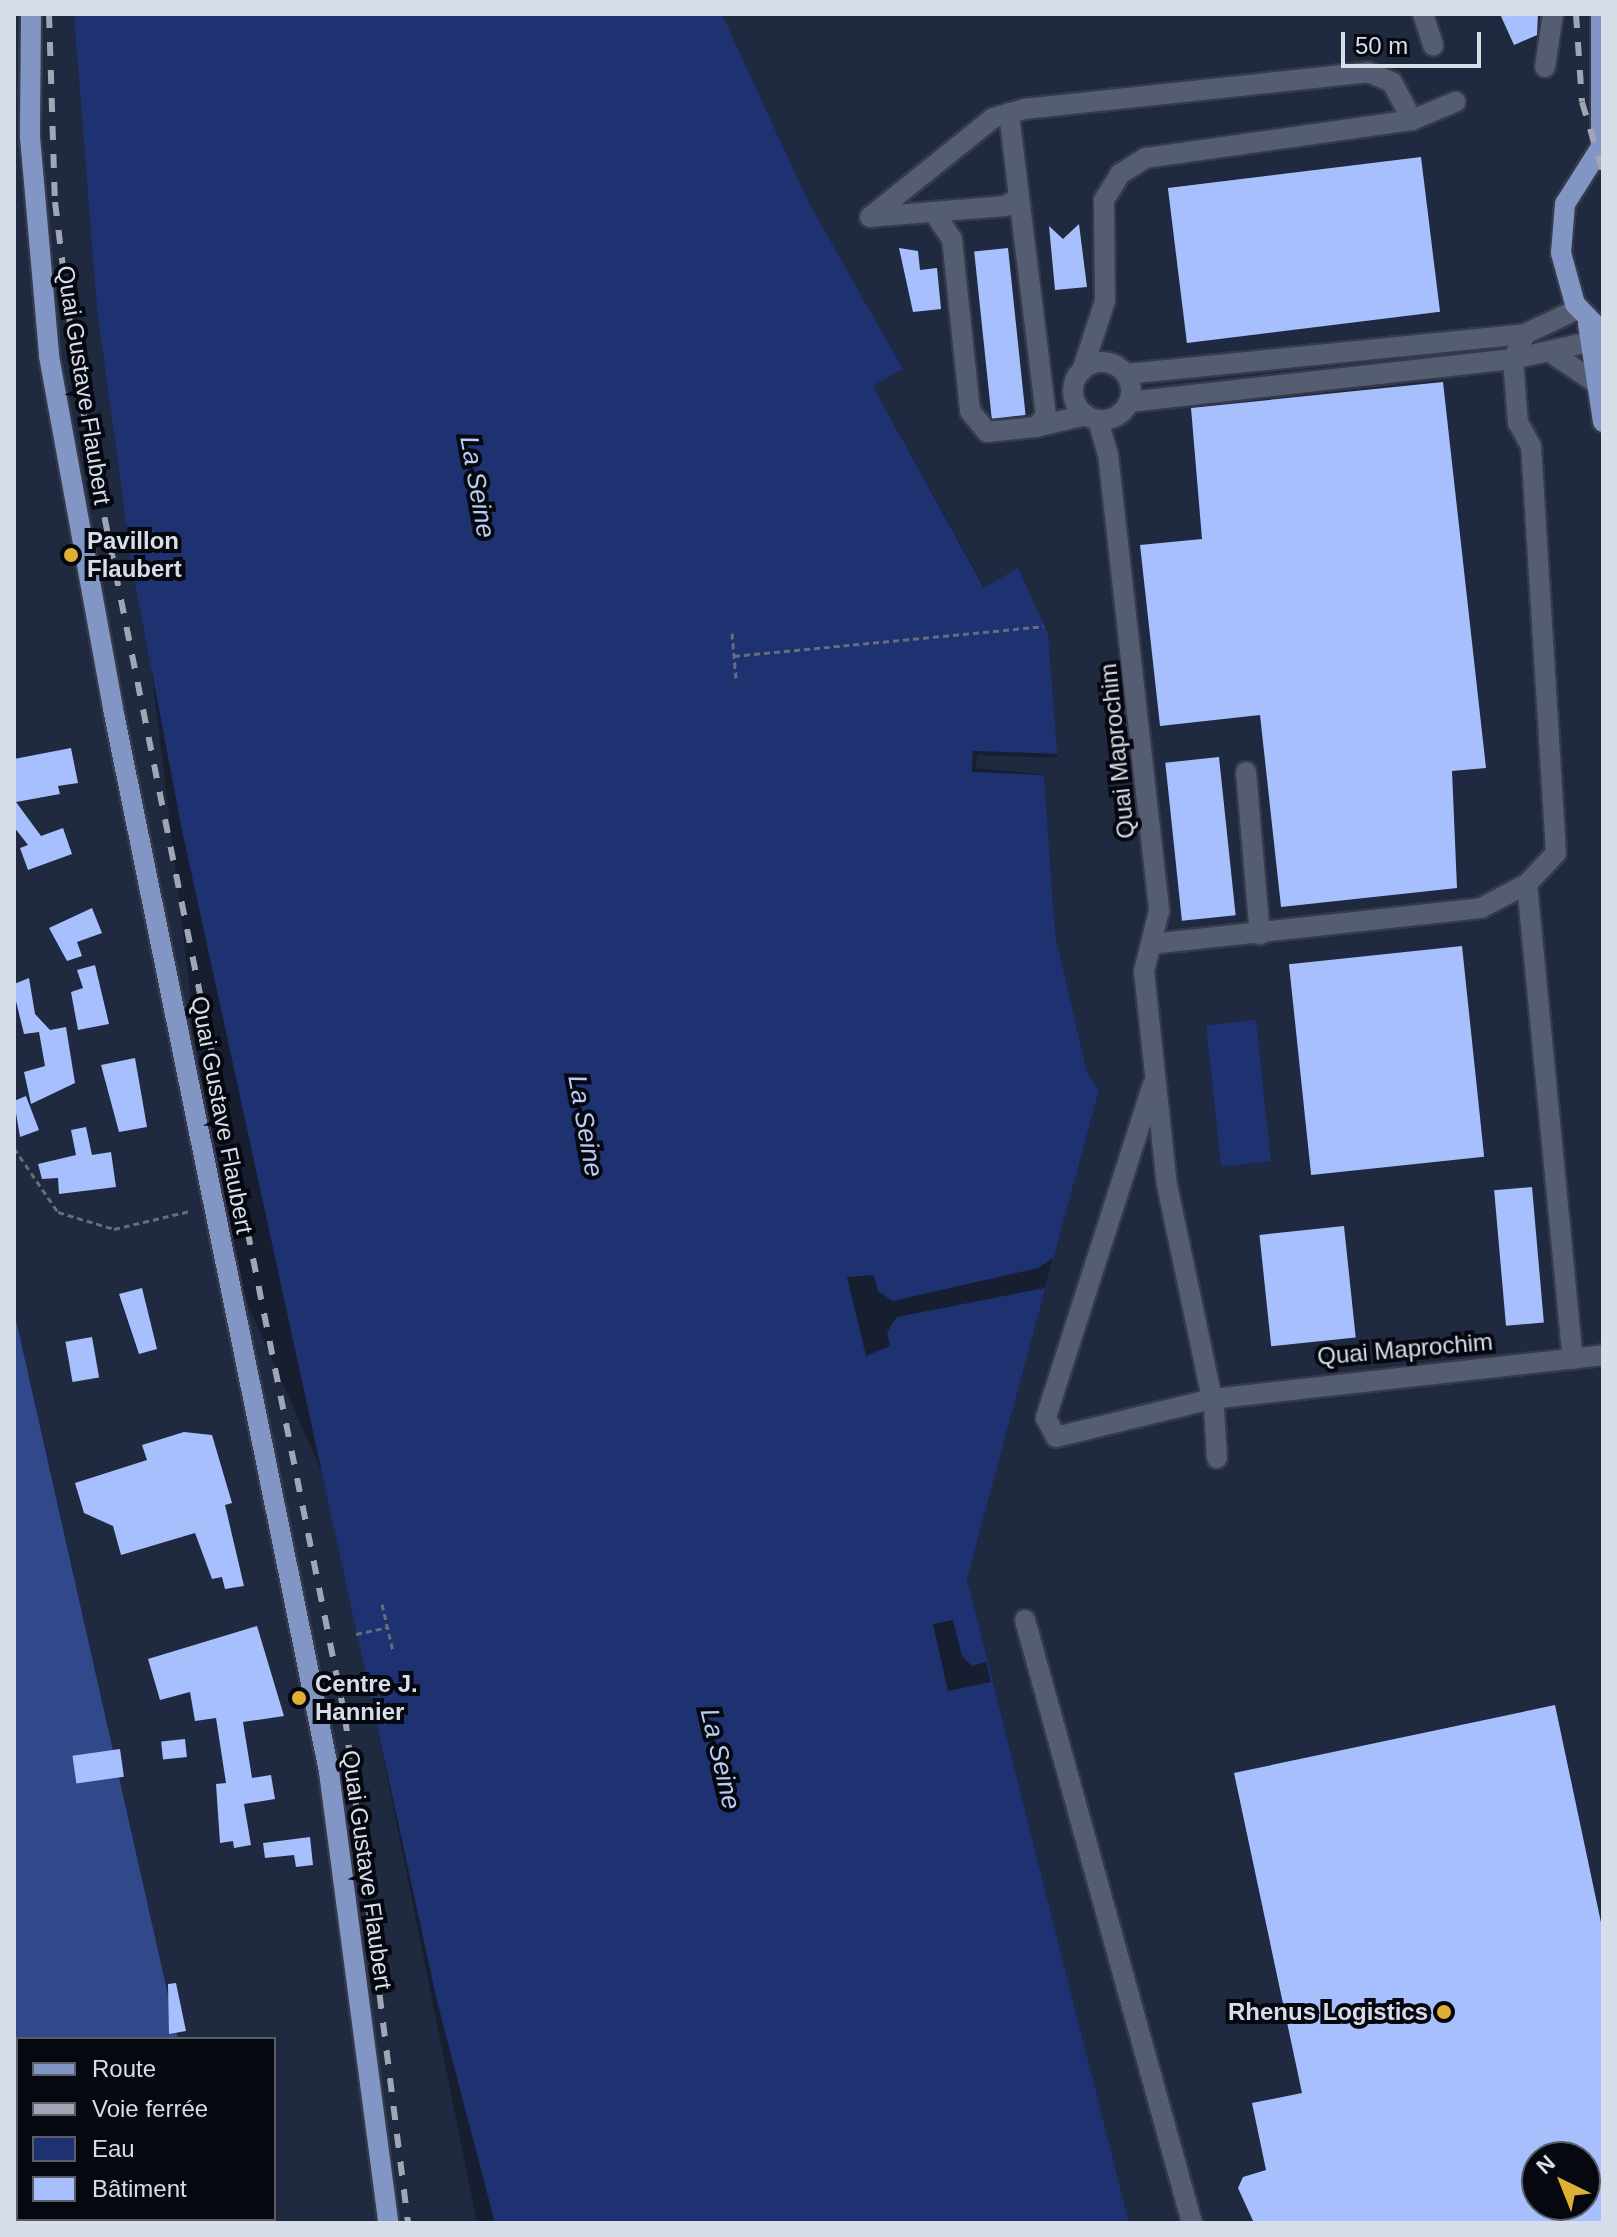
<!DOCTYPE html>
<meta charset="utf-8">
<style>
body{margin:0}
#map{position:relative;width:1617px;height:2237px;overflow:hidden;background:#171e30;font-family:Arial,sans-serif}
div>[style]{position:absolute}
.built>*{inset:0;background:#1f293f}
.forest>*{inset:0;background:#31488a}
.water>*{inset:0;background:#1e3272;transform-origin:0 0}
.pier>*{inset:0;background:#171e30}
.building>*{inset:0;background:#a7c0fd;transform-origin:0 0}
.path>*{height:3px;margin-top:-1.5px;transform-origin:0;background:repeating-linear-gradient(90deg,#656c7c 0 6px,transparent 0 10px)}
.roads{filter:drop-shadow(2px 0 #363a4a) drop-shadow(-2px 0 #363a4a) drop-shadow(0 2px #363a4a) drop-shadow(0 -2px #363a4a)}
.minor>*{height:20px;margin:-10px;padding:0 10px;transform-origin:10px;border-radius:10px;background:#545d72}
.minor>.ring{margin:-10px;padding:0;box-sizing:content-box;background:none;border:20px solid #545d72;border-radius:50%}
.major>*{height:20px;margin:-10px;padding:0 10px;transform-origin:10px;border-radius:10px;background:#8296c6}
.rail>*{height:6px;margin-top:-3px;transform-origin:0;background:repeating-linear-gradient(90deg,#a0a6b4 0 14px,transparent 0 28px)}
.dots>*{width:22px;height:22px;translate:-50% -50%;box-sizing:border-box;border:4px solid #060810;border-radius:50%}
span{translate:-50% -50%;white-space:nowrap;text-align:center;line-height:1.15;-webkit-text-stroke:8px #060810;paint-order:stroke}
.street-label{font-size:24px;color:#d8ddea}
.poi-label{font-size:24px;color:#d8ddea;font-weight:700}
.left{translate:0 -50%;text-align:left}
.right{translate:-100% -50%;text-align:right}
.water-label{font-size:26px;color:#bbccf3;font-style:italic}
.frame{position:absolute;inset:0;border:16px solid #d8ddea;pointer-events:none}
.legend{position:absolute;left:16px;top:2037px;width:260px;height:184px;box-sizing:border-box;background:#060810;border:2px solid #5a5d67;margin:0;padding:10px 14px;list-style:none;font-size:24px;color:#d8ddea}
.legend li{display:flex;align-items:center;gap:16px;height:40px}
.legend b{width:40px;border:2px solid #5a5d67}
.north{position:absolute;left:1521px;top:2141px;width:80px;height:80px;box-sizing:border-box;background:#060810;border:2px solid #5a5d67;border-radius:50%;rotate:317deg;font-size:22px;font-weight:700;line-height:32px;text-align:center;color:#d8ddea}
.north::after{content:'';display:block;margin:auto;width:28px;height:36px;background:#dfb034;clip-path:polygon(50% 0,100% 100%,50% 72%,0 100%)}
.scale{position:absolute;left:1341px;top:32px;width:140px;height:36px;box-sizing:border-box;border:4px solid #d8ddea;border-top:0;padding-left:10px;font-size:24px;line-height:28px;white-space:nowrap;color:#d8ddea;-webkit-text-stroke:6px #060810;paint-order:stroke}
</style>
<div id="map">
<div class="built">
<i style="clip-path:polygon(14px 14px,123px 14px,112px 340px,220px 1242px,329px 1488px,477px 2223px,219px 2223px,274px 2219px,274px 2039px,178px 2039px,14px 1311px)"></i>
<i style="clip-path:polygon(evenodd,722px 14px,1603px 14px,1603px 2223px,1129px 2223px,967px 1579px,1099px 1090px,1087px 1073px,1055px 933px,1044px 775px,972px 772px,985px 588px,873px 386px,903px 369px,808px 201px,722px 14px,1537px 2157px,1585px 2157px,1585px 2205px,1537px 2205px,1537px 2157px)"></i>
</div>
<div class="forest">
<i style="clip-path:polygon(14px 1311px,178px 2039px,18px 2039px,18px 2219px,219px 2223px,14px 2223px)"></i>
</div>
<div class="water">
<i style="clip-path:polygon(74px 14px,722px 14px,808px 201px,903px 369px,873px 386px,984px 588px,1018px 568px,1048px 634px,1057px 754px,973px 751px,972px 771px,1044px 775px,1055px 933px,1087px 1073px,1099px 1090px,967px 1579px,1129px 2223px,495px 2223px,437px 2001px,182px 830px,133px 572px,97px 308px)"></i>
<i style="left:1256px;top:1020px;width:142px;height:50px;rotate:84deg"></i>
</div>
<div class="pier">
<i style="clip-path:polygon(973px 751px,1057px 754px,1057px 758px,977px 755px,976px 768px,1048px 775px,972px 772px)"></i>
<i style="clip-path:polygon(1053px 1258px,1045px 1288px,897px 1317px,887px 1332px,890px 1346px,866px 1356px,847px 1277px,874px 1275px,878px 1291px,893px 1301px,1038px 1268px)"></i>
<i style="clip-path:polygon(953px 1620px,962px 1656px,972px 1666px,986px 1662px,991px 1682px,948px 1691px,933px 1624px)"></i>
</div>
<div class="building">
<i style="clip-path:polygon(1500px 14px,1538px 14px,1537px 35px,1514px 45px)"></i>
<i style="left:1421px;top:157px;width:156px;height:255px;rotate:83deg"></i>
<i style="clip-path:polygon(1079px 224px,1087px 287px,1055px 290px,1049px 226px,1063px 239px)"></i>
<i style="clip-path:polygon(899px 248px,918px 251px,920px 270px,937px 268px,941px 309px,913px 312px)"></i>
<i style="left:1008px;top:248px;width:168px;height:34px;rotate:84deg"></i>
<i style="clip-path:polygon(1443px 382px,1486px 768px,1452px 771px,1457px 888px,1281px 907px,1260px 715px,1160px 726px,1140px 545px,1202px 539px,1191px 408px)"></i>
<i style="clip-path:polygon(71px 748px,78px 783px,58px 786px,60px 794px,16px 802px,41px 836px,63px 828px,72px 854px,28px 870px,20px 848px,28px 845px,14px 827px,14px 759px)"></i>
<i style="left:1219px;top:757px;width:159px;height:54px;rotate:84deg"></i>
<i style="clip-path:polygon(92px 908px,102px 933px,77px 942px,82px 956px,67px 961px,49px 928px)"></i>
<i style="left:1462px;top:946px;width:212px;height:174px;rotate:84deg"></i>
<i style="clip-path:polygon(95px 965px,109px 1024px,78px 1030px,71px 992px,83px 988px,77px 970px)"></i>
<i style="clip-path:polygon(29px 978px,35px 1014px,50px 1030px,66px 1027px,75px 1083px,31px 1104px,24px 1072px,45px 1066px,39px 1032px,24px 1034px,14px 993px,14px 984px)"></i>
<i style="clip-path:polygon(135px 1058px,147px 1127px,119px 1132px,101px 1065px)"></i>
<i style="clip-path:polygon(26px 1096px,39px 1130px,20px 1137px,14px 1101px)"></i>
<i style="clip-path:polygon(86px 1127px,92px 1155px,111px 1152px,116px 1187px,59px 1194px,58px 1178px,42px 1179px,38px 1164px,76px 1155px,71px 1130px)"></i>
<i style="left:1532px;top:1187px;width:136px;height:38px;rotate:85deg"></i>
<i style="left:1344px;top:1226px;width:112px;height:85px;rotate:84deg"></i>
<i style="clip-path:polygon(142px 1288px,157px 1349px,139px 1354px,119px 1294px)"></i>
<i style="left:92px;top:1337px;width:41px;height:27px;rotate:80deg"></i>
<i style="clip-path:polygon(184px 1432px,212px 1435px,232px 1503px,225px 1505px,244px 1586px,225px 1589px,222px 1577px,212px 1579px,195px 1533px,121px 1555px,113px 1526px,84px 1513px,75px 1483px,147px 1460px,142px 1445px)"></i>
<i style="clip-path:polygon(257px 1626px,284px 1716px,243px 1722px,252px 1778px,271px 1775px,275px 1799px,244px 1804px,251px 1845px,234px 1848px,233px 1841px,220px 1843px,216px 1784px,226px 1783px,216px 1718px,195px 1721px,190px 1692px,160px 1700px,148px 1659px)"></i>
<i style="clip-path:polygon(evenodd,1555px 1705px,1603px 1932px,1603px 2223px,1254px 2223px,1238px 2188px,1243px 2177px,1266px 2170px,1252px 2103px,1302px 2093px,1234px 1773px,1555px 1705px,1537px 2157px,1585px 2157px,1585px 2205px,1537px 2205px,1537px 2157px)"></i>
<i style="left:185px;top:1739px;width:18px;height:24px;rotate:84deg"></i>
<i style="left:120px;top:1749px;width:28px;height:48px;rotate:82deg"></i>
<i style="clip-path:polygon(310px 1837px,313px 1865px,296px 1867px,294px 1855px,265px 1858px,263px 1843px)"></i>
<i style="clip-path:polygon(176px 1983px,186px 2031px,169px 2034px,168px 1984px)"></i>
</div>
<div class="path">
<i style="left:732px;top:633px;width:23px;rotate:85deg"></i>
<i style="left:736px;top:678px;width:22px;rotate:-95deg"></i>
<i style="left:734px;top:656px;width:311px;rotate:-5.5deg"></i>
<i style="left:14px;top:1148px;width:78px;rotate:55.5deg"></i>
<i style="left:58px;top:1212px;width:59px;rotate:16.9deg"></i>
<i style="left:114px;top:1229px;width:78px;rotate:-13.3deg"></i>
<i style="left:382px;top:1604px;width:48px;rotate:76.8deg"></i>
<i style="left:356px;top:1634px;width:33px;rotate:-12deg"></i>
</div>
<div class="roads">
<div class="minor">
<i style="left:1423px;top:14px;width:33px;rotate:72deg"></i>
<i style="left:1545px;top:67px;width:54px;rotate:-81.4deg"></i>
<i style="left:1009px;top:113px;width:85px;rotate:83.2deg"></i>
<i style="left:1019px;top:197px;width:16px;rotate:145deg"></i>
<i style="left:1006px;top:206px;width:136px;rotate:175.4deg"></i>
<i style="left:870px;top:217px;width:158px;rotate:-38.8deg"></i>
<i style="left:993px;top:118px;width:32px;rotate:-16deg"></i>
<i style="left:1024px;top:109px;width:346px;rotate:-6.1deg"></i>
<i style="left:1368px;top:72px;width:26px;rotate:23deg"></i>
<i style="left:1392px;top:82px;width:43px;rotate:62.2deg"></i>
<i style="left:1412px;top:120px;width:47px;rotate:-22.7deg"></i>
<i style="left:935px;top:214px;width:30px;rotate:56deg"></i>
<i style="left:952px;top:239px;width:173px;rotate:84deg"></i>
<i style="left:970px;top:411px;width:27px;rotate:51deg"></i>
<i style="left:987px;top:432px;width:49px;rotate:-5.8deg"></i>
<i style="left:1036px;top:427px;width:15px;rotate:-48deg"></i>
<i style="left:1046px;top:416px;width:221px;rotate:-97deg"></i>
<i style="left:1552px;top:353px;width:53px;rotate:34.3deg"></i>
<i class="ring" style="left:1073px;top:362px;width:38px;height:38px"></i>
<i style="left:1082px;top:371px;width:74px;rotate:-71.8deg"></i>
<i style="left:1105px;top:301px;width:101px;rotate:-90.6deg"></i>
<i style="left:1104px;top:200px;width:31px;rotate:-58deg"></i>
<i style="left:1120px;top:174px;width:31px;rotate:-32deg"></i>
<i style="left:1146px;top:158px;width:269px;rotate:-8.1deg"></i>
<i style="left:1126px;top:374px;width:401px;rotate:-5.7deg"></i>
<i style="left:1525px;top:334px;width:59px;rotate:-25.3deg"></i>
<i style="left:1129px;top:402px;width:386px;rotate:-6.4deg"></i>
<i style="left:1513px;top:359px;width:78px;rotate:-12.6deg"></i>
<i style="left:1098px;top:420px;width:35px;rotate:74deg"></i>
<i style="left:1108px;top:454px;width:460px;rotate:83.6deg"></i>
<i style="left:1159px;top:911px;width:62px;rotate:104deg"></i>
<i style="left:1144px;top:971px;width:215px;rotate:83.9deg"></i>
<i style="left:1167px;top:1185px;width:228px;rotate:78.1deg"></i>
<i style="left:1214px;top:1408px;width:50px;rotate:86.6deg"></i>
<i style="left:1036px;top:427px;width:51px;rotate:-13.5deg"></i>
<i style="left:1246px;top:772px;width:163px;rotate:85.1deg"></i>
<i style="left:1527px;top:884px;width:477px;rotate:84.5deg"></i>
<i style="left:1151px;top:944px;width:332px;rotate:-6.2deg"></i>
<i style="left:1481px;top:908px;width:52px;rotate:-27.6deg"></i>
<i style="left:1527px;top:884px;width:42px;rotate:-46.9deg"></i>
<i style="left:1556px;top:853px;width:408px;rotate:-93.5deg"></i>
<i style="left:1531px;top:446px;width:26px;rotate:-119deg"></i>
<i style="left:1518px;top:423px;width:64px;rotate:-94.5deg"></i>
<i style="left:1513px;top:359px;width:28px;rotate:-64deg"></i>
<i style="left:1153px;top:1084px;width:351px;rotate:107.8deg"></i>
<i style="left:1046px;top:1418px;width:21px;rotate:62deg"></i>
<i style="left:1056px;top:1437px;width:161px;rotate:-13.7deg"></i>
<i style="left:1212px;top:1399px;width:393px;rotate:-6.4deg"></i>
<i style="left:1025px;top:1620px;width:626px;rotate:74.52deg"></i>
</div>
<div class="major">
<i style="left:31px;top:14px;width:123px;rotate:90.5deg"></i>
<i style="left:30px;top:137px;width:220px;rotate:85deg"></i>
<i style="left:49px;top:356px;width:359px;rotate:79.7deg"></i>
<i style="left:113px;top:709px;width:1085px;rotate:78.51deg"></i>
<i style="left:329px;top:1772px;width:455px;rotate:82.5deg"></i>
<i style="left:1601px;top:14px;width:133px;rotate:90deg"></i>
<i style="left:1601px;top:147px;width:67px;rotate:122.3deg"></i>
<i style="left:1565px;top:204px;width:49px;rotate:94.7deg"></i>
<i style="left:1561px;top:253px;width:53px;rotate:74.6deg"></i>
<i style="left:1575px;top:304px;width:40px;rotate:46deg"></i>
<i style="left:1588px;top:324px;width:99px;rotate:81.3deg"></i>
</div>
</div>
<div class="rail">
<i style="left:49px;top:14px;width:188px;rotate:88.2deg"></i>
<i style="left:55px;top:202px;width:179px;rotate:83deg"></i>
<i style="left:77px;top:380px;width:1364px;rotate:78.67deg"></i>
<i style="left:345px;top:1717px;width:510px;rotate:82.9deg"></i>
<i style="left:1576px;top:14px;width:88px;rotate:86.1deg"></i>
<i style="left:1582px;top:102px;width:73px;rotate:73.3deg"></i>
</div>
<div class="dots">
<i style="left:71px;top:555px;background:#dfb034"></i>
<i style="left:299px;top:1698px;background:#dfb034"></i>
<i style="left:1444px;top:2012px;background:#dfb034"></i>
</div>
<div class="street-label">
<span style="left:84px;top:385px;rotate:81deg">Quai Gustave Flaubert</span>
<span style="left:1117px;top:751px;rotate:-96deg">Quai Maprochim</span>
<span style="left:222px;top:1115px;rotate:79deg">Quai Gustave Flaubert</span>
<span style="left:1405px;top:1349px;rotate:-5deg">Quai Maprochim</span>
<span style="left:367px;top:1870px;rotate:82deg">Quai Gustave Flaubert</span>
</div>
<div class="poi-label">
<span class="left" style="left:87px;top:555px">Pavillon<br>Flaubert</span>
<span class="left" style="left:315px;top:1698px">Centre J.<br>Hannier</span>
<span class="right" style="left:1428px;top:2012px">Rhenus Logistics</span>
</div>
<div class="water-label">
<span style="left:477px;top:487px;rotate:80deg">La Seine</span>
<span style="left:585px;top:1126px;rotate:80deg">La Seine</span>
<span style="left:720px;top:1759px;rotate:77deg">La Seine</span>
</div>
<div class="frame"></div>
<ul class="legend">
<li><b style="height:10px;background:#8296c6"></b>Route</li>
<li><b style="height:10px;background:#a0a6b4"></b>Voie ferrée</li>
<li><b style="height:22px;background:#1e3272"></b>Eau</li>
<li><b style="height:22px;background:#a7c0fd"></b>Bâtiment</li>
</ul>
<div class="north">N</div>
<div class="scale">50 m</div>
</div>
